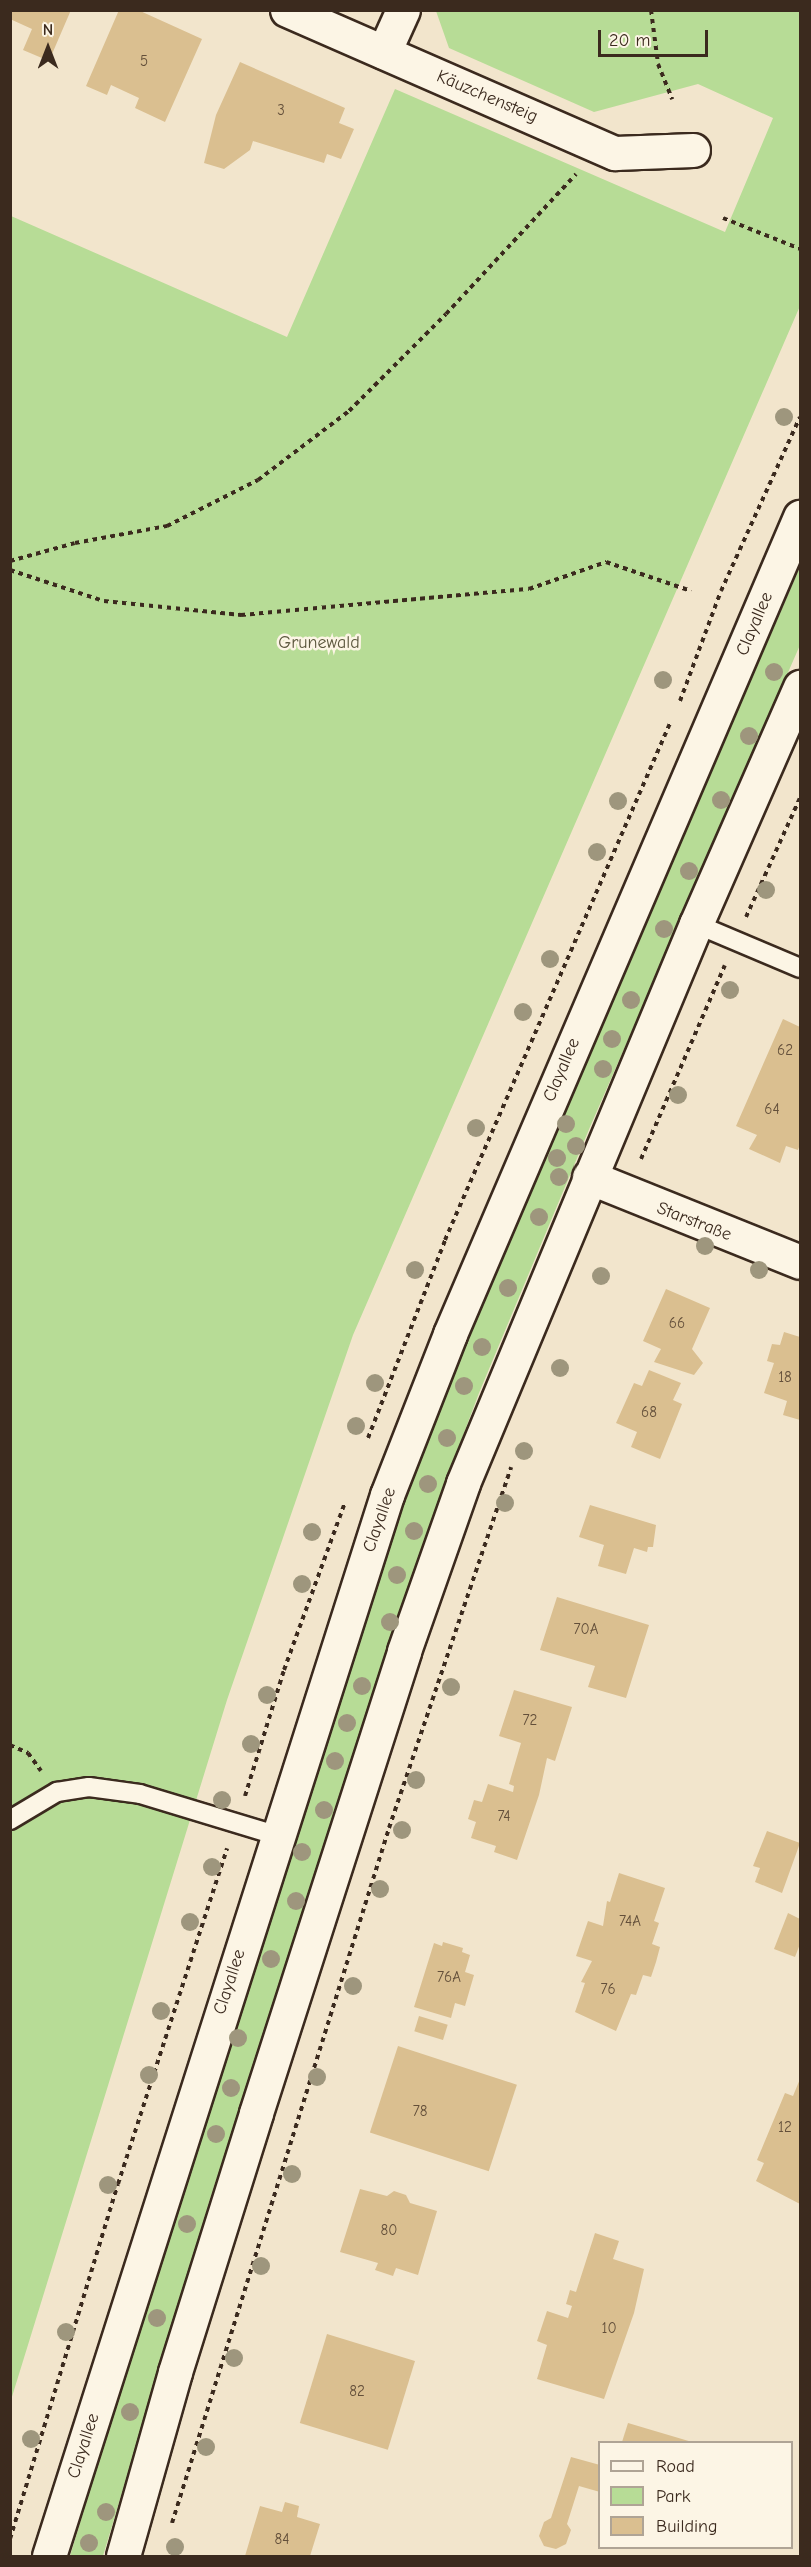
<!DOCTYPE html>
<meta charset="utf-8">
<style>
body{margin:0}
#map{position:relative;width:811px;height:2567px;overflow:hidden;background:#f2e5cc;font-family:"Comic Neue",sans-serif}
div>[style]{position:absolute}
.green>*{inset:0;background:#b7dc96}
.building>*{inset:0;background:#dabf90;transform-origin:0 0}
.path>*{height:4px;margin-top:-2px;transform-origin:0;background:repeating-linear-gradient(90deg,#3b2a1e 0 4.5px,transparent 0 9px)}
.roads{filter:drop-shadow(2px 0 #3b2a1e) drop-shadow(-2px 0 #3b2a1e) drop-shadow(0 2px #3b2a1e) drop-shadow(0 -2px #3b2a1e)}
.service>*{height:18px;margin:-9px;padding:0 9px;transform-origin:9px;border-radius:9px;background:#fcf5e5}
.minor>*{height:33px;margin:-16.5px;padding:0 16.5px;transform-origin:16.5px;border-radius:16.5px;background:#fcf5e5}
.secondary>*{height:33px;margin:-16.5px;padding:0 16.5px;transform-origin:16.5px;border-radius:16.5px;background:#fcf5e5}
.trees>*{width:18px;height:18px;margin:-9px;border-radius:50%;background:#9e967d}
span{translate:-50% -50%;white-space:nowrap;text-align:center;line-height:1.15;-webkit-text-stroke:5px #fcf5e5;paint-order:stroke}
.number-label{font-size:15px;color:#634f3a}
.number-label span{-webkit-text-stroke-width:0}
.street-label{font-size:18px;color:#3b2a1e}
.park-label{font-size:18px;color:#5a563c}
.frame{position:absolute;inset:0;border:12px solid #3b2a1e;pointer-events:none}
.legend{position:absolute;left:598px;top:2441px;width:195px;height:108px;box-sizing:border-box;background:#fcf5e5;border:2px solid #afa495;margin:0;padding:8px 10px;list-style:none;font-size:18px;color:#3b2a1e}
.legend li{display:flex;align-items:center;gap:12px;height:30px}
.legend b{width:30px;border:2px solid #afa495}
.north{position:absolute;left:18px;top:18px;width:60px;height:60px;-webkit-text-stroke:4px #fcf5e5;paint-order:stroke;rotate:0deg;font-size:16px;font-weight:700;line-height:24px;text-align:center;color:#3b2a1e}
.north::after{content:'';display:block;margin:auto;width:21px;height:27px;background:#3b2a1e;clip-path:polygon(50% 0,100% 100%,50% 72%,0 100%)}
.scale{position:absolute;left:598px;top:30px;width:110px;height:27px;box-sizing:border-box;border:3px solid #3b2a1e;border-top:0;padding-left:8px;font-size:18px;line-height:21px;white-space:nowrap;color:#3b2a1e;-webkit-text-stroke:4px #fcf5e5;paint-order:stroke}
</style>
<div id="map">
<div class="green">
<i style="clip-path:polygon(436px 11px,800px 11px,800px 306px,353px 1335px,227px 1700px,11px 2400px,11px 216px,287px 337px,395px 89px,725px 232px,773px 118px,698px 84px,594px 112px,449px 48px)"></i>
<i style="clip-path:polygon(800px 567px,800px 645px,590px 1127px,479px 1393px,425px 1537px,211px 2196px,103px 2556px,70px 2556px,180px 2192px,396px 1524px,449px 1383px,560px 1117px)"></i>
</div>
<div class="building">
<i style="clip-path:polygon(10px 10px,71px 10px,49px 61px,23px 50px,32px 29px,10px 19px)"></i>
<i style="clip-path:polygon(119px 10px,138px 10px,202px 39px,165px 122px,135px 108px,139px 98px,111px 85px,107px 95px,86px 86px)"></i>
<i style="clip-path:polygon(240px 62px,345px 108px,339px 123px,354px 129px,341px 159px,327px 154px,324px 163px,253px 141px,250px 150px,224px 169px,204px 163px,216px 115px)"></i>
<i style="clip-path:polygon(783px 1019px,800px 1027px,800px 1144px,798px 1150px,786px 1146px,780px 1163px,749px 1149px,757px 1135px,736px 1126px)"></i>
<i style="clip-path:polygon(666px 1289px,710px 1308px,692px 1349px,703px 1363px,694px 1375px,654px 1362px,661px 1349px,643px 1341px)"></i>
<i style="clip-path:polygon(784px 1332px,800px 1337px,800px 1420px,783px 1415px,787px 1401px,764px 1393px,774px 1363px,767px 1361px,772px 1344px,780px 1345px)"></i>
<i style="clip-path:polygon(649px 1370px,681px 1383px,673px 1400px,682px 1404px,660px 1459px,631px 1447px,637px 1432px,616px 1423px,634px 1383px,642px 1386px)"></i>
<i style="clip-path:polygon(590px 1505px,656px 1525px,653px 1547px,648px 1547px,647px 1552px,634px 1548px,626px 1574px,598px 1566px,604px 1545px,579px 1537px)"></i>
<i style="clip-path:polygon(557px 1597px,649px 1625px,626px 1698px,588px 1687px,595px 1666px,540px 1650px)"></i>
<i style="clip-path:polygon(514px 1690px,572px 1707px,555px 1761px,547px 1758px,539px 1795px,517px 1860px,494px 1852px,496px 1846px,471px 1838px,476px 1822px,468px 1819px,474px 1800px,482px 1802px,488px 1784px,513px 1792px,514px 1786px,509px 1784px,521px 1743px,499px 1736px)"></i>
<i style="clip-path:polygon(767px 1831px,800px 1843px,782px 1893px,755px 1882px,760px 1868px,753px 1866px)"></i>
<i style="clip-path:polygon(619px 1873px,665px 1888px,654px 1921px,659px 1923px,652px 1944px,660px 1947px,656px 1962px,651px 1977px,643px 1975px,636px 1995px,631px 1994px,616px 2031px,575px 2012px,585px 1983px,581px 1982px,592px 1961px,576px 1956px,588px 1921px,603px 1926px,607px 1901px,610px 1902px)"></i>
<i style="clip-path:polygon(788px 1913px,800px 1919px,800px 1944px,795px 1957px,774px 1949px)"></i>
<i style="clip-path:polygon(443px 1942px,463px 1948px,462px 1952px,470px 1955px,465px 1972px,474px 1975px,465px 2006px,455px 2003px,451px 2018px,414px 2007px,434px 1943px,442px 1946px)"></i>
<i style="left:419px;top:2016px;width:30px;height:16px;rotate:17deg"></i>
<i style="left:398px;top:2046px;width:125px;height:91px;rotate:18deg"></i>
<i style="clip-path:polygon(800px 2079px,800px 2204px,756px 2181px,764px 2163px,757px 2160px,785px 2093px,793px 2096px)"></i>
<i style="clip-path:polygon(360px 2189px,387px 2196px,394px 2191px,406px 2195px,410px 2203px,437px 2211px,418px 2275px,396px 2268px,393px 2276px,375px 2270px,378px 2263px,340px 2252px)"></i>
<i style="clip-path:polygon(595px 2233px,619px 2241px,613px 2259px,644px 2269px,634px 2313px,604px 2399px,537px 2379px,547px 2345px,537px 2341px,547px 2311px,568px 2318px,572px 2306px,566px 2304px,570px 2290px,576px 2292px)"></i>
<i style="left:327px;top:2334px;width:92px;height:93px;rotate:17deg"></i>
<i style="clip-path:polygon(628px 2423px,692px 2442px,622px 2442px)"></i>
<i style="clip-path:polygon(571px 2457px,600px 2465px,600px 2492px,579px 2486px,567px 2524px,571px 2530px,566px 2544px,556px 2549px,544px 2546px,539px 2536px,544px 2522px,551px 2518px)"></i>
<i style="clip-path:polygon(285px 2502px,299px 2506px,297px 2517px,320px 2524px,310px 2556px,245px 2556px,260px 2506px,282px 2512px)"></i>
</div>
<div class="path">
<i style="left:651px;top:10px;width:54px;rotate:82.6deg"></i>
<i style="left:658px;top:64px;width:38px;rotate:68deg"></i>
<i style="left:723px;top:218px;width:83px;rotate:21.9deg"></i>
<i style="left:10px;top:561px;width:67px;rotate:-15.5deg"></i>
<i style="left:75px;top:543px;width:94px;rotate:-10.5deg"></i>
<i style="left:167px;top:526px;width:102px;rotate:-26.8deg"></i>
<i style="left:258px;top:480px;width:114px;rotate:-37.2deg"></i>
<i style="left:349px;top:411px;width:137px;rotate:-45deg"></i>
<i style="left:446px;top:314px;width:191px;rotate:-47.1deg"></i>
<i style="left:10px;top:570px;width:99px;rotate:18.3deg"></i>
<i style="left:104px;top:601px;width:138px;rotate:5.8deg"></i>
<i style="left:241px;top:615px;width:289px;rotate:-5.2deg"></i>
<i style="left:529px;top:589px;width:82px;rotate:-19.3deg"></i>
<i style="left:606px;top:562px;width:90px;rotate:18.8deg"></i>
<i style="left:680px;top:701px;width:117px;rotate:-69.6deg"></i>
<i style="left:721px;top:591px;width:191px;rotate:-65.6deg"></i>
<i style="left:746px;top:917px;width:131px;rotate:-65.6deg"></i>
<i style="left:641px;top:1159px;width:211px;rotate:-66.6deg"></i>
<i style="left:368px;top:1438px;width:212px;rotate:-68.7deg"></i>
<i style="left:445px;top:1240px;width:566px;rotate:-66.47deg"></i>
<i style="left:10px;top:1745px;width:20px;rotate:24deg"></i>
<i style="left:28px;top:1753px;width:22px;rotate:54deg"></i>
<i style="left:245px;top:1796px;width:132px;rotate:-72.8deg"></i>
<i style="left:284px;top:1670px;width:176px;rotate:-70deg"></i>
<i style="left:172px;top:2523px;width:728px;rotate:-72.66deg"></i>
<i style="left:389px;top:1828px;width:381px;rotate:-71.3deg"></i>
<i style="left:10px;top:2539px;width:371px;rotate:-73.1deg"></i>
<i style="left:118px;top:2184px;width:353px;rotate:-72deg"></i>
</div>
<div class="roads">
<div class="service">
<i style="left:696px;top:924px;width:113px;rotate:22.9deg"></i>
<i style="left:10px;top:1820px;width:55px;rotate:-30.8deg"></i>
<i style="left:57px;top:1792px;width:32px;rotate:-9deg"></i>
<i style="left:89px;top:1787px;width:51px;rotate:7.8deg"></i>
<i style="left:140px;top:1794px;width:142px;rotate:16.8deg"></i>
</div>
<div class="minor">
<i style="left:287px;top:10px;width:358px;rotate:23.6deg"></i>
<i style="left:615px;top:153px;width:78px;rotate:-2.2deg"></i>
<i style="left:384px;top:52px;width:46px;rotate:-65.7deg"></i>
<i style="left:589px;top:1177px;width:227px;rotate:21.9deg"></i>
</div>
<div class="secondary">
<i style="left:49px;top:2556px;width:1114px;rotate:-72.33deg"></i>
<i style="left:387px;top:1495px;width:173px;rotate:-68.6deg"></i>
<i style="left:450px;top:1334px;width:889px;rotate:-66.81deg"></i>
<i style="left:123px;top:2556px;width:191px;rotate:-74.2deg"></i>
<i style="left:175px;top:2372px;width:271px;rotate:-72.6deg"></i>
<i style="left:256px;top:2113px;width:485px;rotate:-72.2deg"></i>
<i style="left:404px;top:1651px;width:178px;rotate:-70.6deg"></i>
<i style="left:463px;top:1483px;width:606px;rotate:-67.37deg"></i>
<i style="left:696px;top:924px;width:259px;rotate:-66.3deg"></i>
</div>
</div>
<div class="trees">
<i style="left:784px;top:417px"></i>
<i style="left:774px;top:672px"></i>
<i style="left:663px;top:680px"></i>
<i style="left:749px;top:736px"></i>
<i style="left:721px;top:800px"></i>
<i style="left:618px;top:801px"></i>
<i style="left:597px;top:852px"></i>
<i style="left:689px;top:871px"></i>
<i style="left:766px;top:890px"></i>
<i style="left:664px;top:929px"></i>
<i style="left:550px;top:959px"></i>
<i style="left:730px;top:990px"></i>
<i style="left:631px;top:1000px"></i>
<i style="left:523px;top:1012px"></i>
<i style="left:612px;top:1039px"></i>
<i style="left:603px;top:1069px"></i>
<i style="left:678px;top:1095px"></i>
<i style="left:566px;top:1124px"></i>
<i style="left:476px;top:1128px"></i>
<i style="left:576px;top:1146px"></i>
<i style="left:557px;top:1158px"></i>
<i style="left:559px;top:1177px"></i>
<i style="left:539px;top:1217px"></i>
<i style="left:705px;top:1246px"></i>
<i style="left:415px;top:1270px"></i>
<i style="left:759px;top:1270px"></i>
<i style="left:601px;top:1276px"></i>
<i style="left:508px;top:1288px"></i>
<i style="left:482px;top:1347px"></i>
<i style="left:560px;top:1368px"></i>
<i style="left:375px;top:1383px"></i>
<i style="left:464px;top:1386px"></i>
<i style="left:356px;top:1426px"></i>
<i style="left:447px;top:1438px"></i>
<i style="left:524px;top:1451px"></i>
<i style="left:428px;top:1484px"></i>
<i style="left:505px;top:1503px"></i>
<i style="left:414px;top:1531px"></i>
<i style="left:312px;top:1532px"></i>
<i style="left:397px;top:1575px"></i>
<i style="left:302px;top:1584px"></i>
<i style="left:390px;top:1622px"></i>
<i style="left:362px;top:1686px"></i>
<i style="left:451px;top:1687px"></i>
<i style="left:267px;top:1695px"></i>
<i style="left:347px;top:1723px"></i>
<i style="left:251px;top:1744px"></i>
<i style="left:335px;top:1761px"></i>
<i style="left:416px;top:1780px"></i>
<i style="left:222px;top:1800px"></i>
<i style="left:324px;top:1810px"></i>
<i style="left:402px;top:1830px"></i>
<i style="left:302px;top:1852px"></i>
<i style="left:212px;top:1867px"></i>
<i style="left:380px;top:1889px"></i>
<i style="left:296px;top:1901px"></i>
<i style="left:190px;top:1922px"></i>
<i style="left:271px;top:1959px"></i>
<i style="left:353px;top:1986px"></i>
<i style="left:161px;top:2011px"></i>
<i style="left:238px;top:2038px"></i>
<i style="left:149px;top:2075px"></i>
<i style="left:317px;top:2077px"></i>
<i style="left:231px;top:2088px"></i>
<i style="left:216px;top:2134px"></i>
<i style="left:292px;top:2174px"></i>
<i style="left:108px;top:2185px"></i>
<i style="left:187px;top:2224px"></i>
<i style="left:261px;top:2266px"></i>
<i style="left:157px;top:2318px"></i>
<i style="left:66px;top:2332px"></i>
<i style="left:234px;top:2358px"></i>
<i style="left:130px;top:2412px"></i>
<i style="left:31px;top:2439px"></i>
<i style="left:206px;top:2447px"></i>
<i style="left:106px;top:2512px"></i>
<i style="left:89px;top:2543px"></i>
<i style="left:175px;top:2547px"></i>
</div>
<div class="number-label">
<span style="left:144px;top:62px">5</span>
<span style="left:281px;top:111px">3</span>
<span style="left:785px;top:1051px">62</span>
<span style="left:772px;top:1110px">64</span>
<span style="left:677px;top:1324px">66</span>
<span style="left:785px;top:1378px">18</span>
<span style="left:649px;top:1413px">68</span>
<span style="left:586px;top:1630px">70A</span>
<span style="left:530px;top:1721px">72</span>
<span style="left:504px;top:1817px">74</span>
<span style="left:630px;top:1922px">74A</span>
<span style="left:449px;top:1978px">76A</span>
<span style="left:608px;top:1990px">76</span>
<span style="left:420px;top:2112px">78</span>
<span style="left:785px;top:2128px">12</span>
<span style="left:389px;top:2231px">80</span>
<span style="left:609px;top:2329px">10</span>
<span style="left:357px;top:2392px">82</span>
<span style="left:282px;top:2540px">84</span>
</div>
<div class="street-label">
<span style="left:487px;top:97px;rotate:23deg">Käuzchensteig</span>
<span style="left:755px;top:624px;rotate:-67deg">Clayallee</span>
<span style="left:562px;top:1070px;rotate:-67deg">Clayallee</span>
<span style="left:694px;top:1222px;rotate:21deg">Starstraße</span>
<span style="left:380px;top:1520px;rotate:-71deg">Clayallee</span>
<span style="left:230px;top:1982px;rotate:-72deg">Clayallee</span>
<span style="left:84px;top:2446px;rotate:-72deg">Clayallee</span>
</div>
<div class="park-label">
<span style="left:319px;top:643px">Grunewald</span>
</div>
<div class="frame"></div>
<ul class="legend">
<li><b style="height:8px;background:#fcf5e5"></b>Road</li>
<li><b style="height:16px;background:#b7dc96"></b>Park</li>
<li><b style="height:16px;background:#dabf90"></b>Building</li>
</ul>
<div class="north">N</div>
<div class="scale">20 m</div>
</div>
